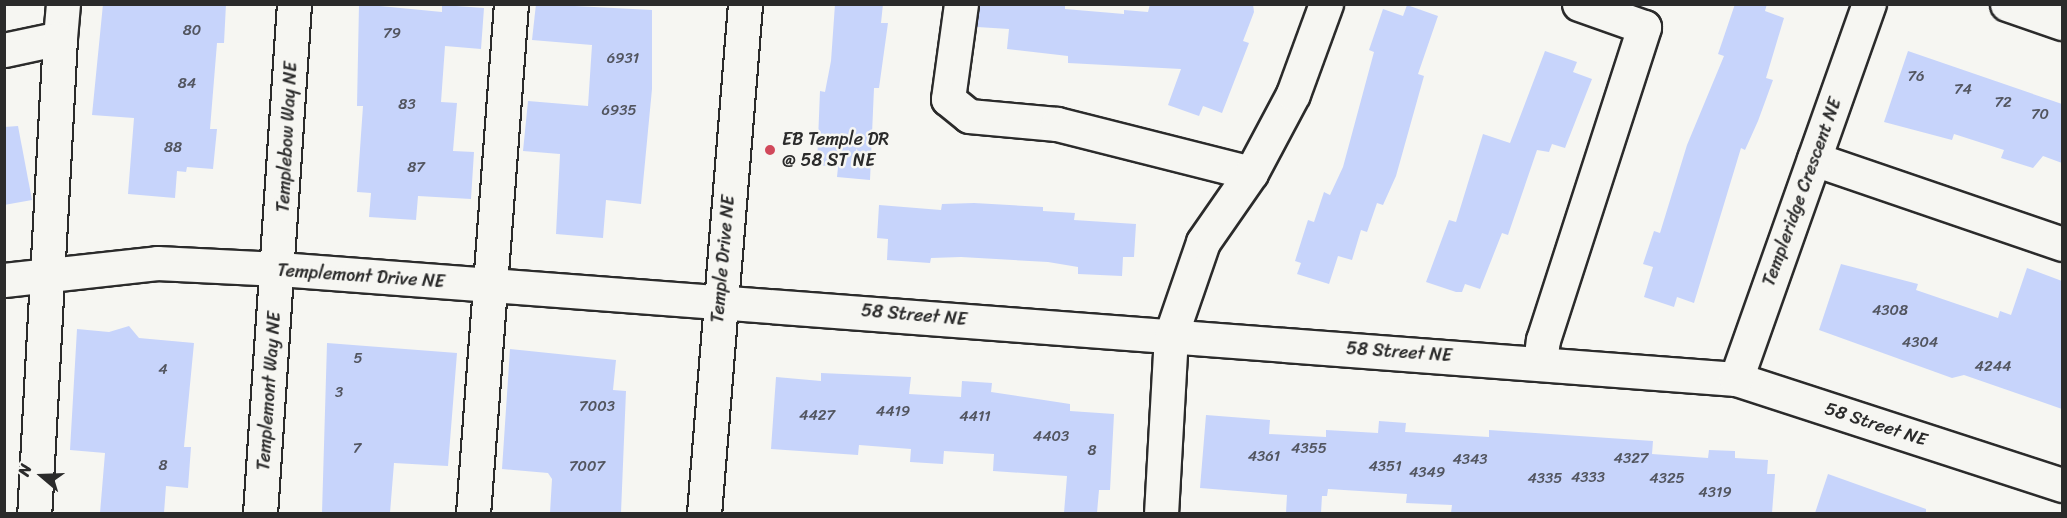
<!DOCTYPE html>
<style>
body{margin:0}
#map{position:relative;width:2067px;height:518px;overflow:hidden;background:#f6f6f2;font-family:Sriracha,sans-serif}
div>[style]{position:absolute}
.building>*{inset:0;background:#c7d4fb}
.roads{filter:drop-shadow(2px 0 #2b2b2b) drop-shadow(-2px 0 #2b2b2b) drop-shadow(0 2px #2b2b2b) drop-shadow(0 -2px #2b2b2b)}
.minor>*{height:33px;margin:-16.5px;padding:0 16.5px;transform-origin:16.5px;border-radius:16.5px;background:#f6f6f2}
.dots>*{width:16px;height:16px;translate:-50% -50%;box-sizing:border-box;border:3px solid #f6f6f2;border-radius:50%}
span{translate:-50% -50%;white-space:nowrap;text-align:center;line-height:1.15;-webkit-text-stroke:5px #f6f6f2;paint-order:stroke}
.number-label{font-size:15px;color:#52555f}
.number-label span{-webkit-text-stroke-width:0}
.street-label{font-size:18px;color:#2b2b2b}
.poi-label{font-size:18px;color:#2b2b2b}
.left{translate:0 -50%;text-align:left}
.frame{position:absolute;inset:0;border:6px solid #2b2b2b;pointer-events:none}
.north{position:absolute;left:12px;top:446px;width:60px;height:60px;-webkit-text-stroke:4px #f6f6f2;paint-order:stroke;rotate:289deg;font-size:16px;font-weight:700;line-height:24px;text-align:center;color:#2b2b2b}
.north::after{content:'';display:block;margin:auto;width:21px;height:27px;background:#2b2b2b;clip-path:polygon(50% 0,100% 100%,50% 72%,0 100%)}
</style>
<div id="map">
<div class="building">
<i style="clip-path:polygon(103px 4px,226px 4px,224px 43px,217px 43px,210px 129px,217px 129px,213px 169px,187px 167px,186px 172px,177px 171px,175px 198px,128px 194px,134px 118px,92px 115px)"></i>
<i style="clip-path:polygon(359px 4px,442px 12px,442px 5px,484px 8px,481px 49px,445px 46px,441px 102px,457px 103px,453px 151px,474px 152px,471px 199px,418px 196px,416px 220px,369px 217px,371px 193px,357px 192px,363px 106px,357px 106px)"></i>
<i style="clip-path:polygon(536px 4px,652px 10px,652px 89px,641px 204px,606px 200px,603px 238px,556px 234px,560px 154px,523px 151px,528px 101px,588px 106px,592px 45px,532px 40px)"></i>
<i style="clip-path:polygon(835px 4px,883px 4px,881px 23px,888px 23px,879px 88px,874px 88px,870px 180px,837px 177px,838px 167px,817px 165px,820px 91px,825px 92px,831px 61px)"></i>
<i style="clip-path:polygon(979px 4px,1065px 4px,1065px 9px,1124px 14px,1124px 10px,1148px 12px,1150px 4px,1253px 4px,1254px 12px,1243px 41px,1249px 43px,1222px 113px,1203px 106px,1199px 116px,1168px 105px,1181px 69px,1068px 63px,1068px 56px,1007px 49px,1009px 29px,977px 27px)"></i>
<i style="clip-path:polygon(1735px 4px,1767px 4px,1765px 11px,1784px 18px,1766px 78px,1773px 80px,1758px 121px,1745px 150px,1741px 148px,1694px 303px,1677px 297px,1674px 307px,1644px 297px,1653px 267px,1643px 264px,1654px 231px,1660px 233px,1687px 145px,1724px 56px,1718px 54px)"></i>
<i style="clip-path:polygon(1407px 5px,1438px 16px,1418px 74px,1424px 76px,1396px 176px,1383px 205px,1377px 203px,1367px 232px,1361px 230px,1352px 260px,1338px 256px,1329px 284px,1297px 274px,1301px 263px,1295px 261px,1308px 220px,1314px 222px,1324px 192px,1330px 195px,1343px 167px,1374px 52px,1369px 50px,1383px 9px,1403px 16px)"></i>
<i style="clip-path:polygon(1545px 51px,1577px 62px,1573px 72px,1592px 79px,1565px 148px,1552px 144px,1549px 152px,1537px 150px,1508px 235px,1502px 233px,1480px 289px,1465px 284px,1462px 292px,1456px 292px,1426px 282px,1449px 220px,1456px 222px,1483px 134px,1510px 143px)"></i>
<i style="clip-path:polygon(1908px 51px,2062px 104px,2062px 163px,2043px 156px,2033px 168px,2001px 158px,2004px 150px,1954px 134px,1952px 140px,1884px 122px)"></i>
<i style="clip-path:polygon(18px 126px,32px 200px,4px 205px,4px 127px)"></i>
<i style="clip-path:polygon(974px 203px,1043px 207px,1043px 211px,1075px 213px,1074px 220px,1136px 224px,1134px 257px,1123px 257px,1122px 276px,1078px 274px,1078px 267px,1048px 262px,961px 257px,931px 258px,930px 263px,887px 260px,888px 239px,877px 238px,879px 205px,941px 210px,942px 204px)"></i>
<i style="clip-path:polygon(1841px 264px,1918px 284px,1916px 290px,1998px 318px,2000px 311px,2011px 315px,2027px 268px,2062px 281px,2062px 409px,1964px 375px,1952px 378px,1819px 330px)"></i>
<i style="clip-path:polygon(129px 326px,139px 338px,194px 343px,184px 447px,191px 447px,188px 488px,166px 486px,164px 513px,100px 513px,105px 453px,70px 450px,77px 329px,109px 332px)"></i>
<i style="clip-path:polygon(327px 343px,457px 353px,448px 466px,394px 463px,390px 513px,322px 513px)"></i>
<i style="clip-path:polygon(510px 349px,616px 360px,613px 390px,626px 391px,621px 513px,550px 513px,552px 479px,548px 473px,502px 469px)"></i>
<i style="clip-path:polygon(821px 373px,911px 377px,909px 394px,961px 397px,962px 381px,992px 383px,991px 392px,1070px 404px,1070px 411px,1114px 414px,1110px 490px,1099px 490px,1097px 513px,1064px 513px,1067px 476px,993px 471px,994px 454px,944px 451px,943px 464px,910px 462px,911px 449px,859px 445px,858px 455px,771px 449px,776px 377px,821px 381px)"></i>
<i style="clip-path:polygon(1206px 415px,1270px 420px,1269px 434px,1326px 437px,1326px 430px,1378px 433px,1379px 421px,1406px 423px,1405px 432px,1489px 437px,1489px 430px,1653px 441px,1652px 454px,1708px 458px,1709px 450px,1735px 451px,1735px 458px,1768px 460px,1767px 474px,1775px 474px,1772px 513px,1451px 513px,1452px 505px,1406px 503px,1407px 494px,1328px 489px,1327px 496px,1322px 496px,1321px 513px,1286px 513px,1287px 495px,1200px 488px)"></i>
<i style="clip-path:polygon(1828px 474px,1926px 509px,1926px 513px,1815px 513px)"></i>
</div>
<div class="roads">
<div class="minor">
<i style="left:961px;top:4px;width:96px;rotate:97.8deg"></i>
<i style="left:948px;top:99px;width:27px;rotate:39deg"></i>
<i style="left:969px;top:116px;width:88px;rotate:5.2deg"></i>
<i style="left:1057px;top:124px;width:200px;rotate:14.2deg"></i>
<i style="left:2007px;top:4px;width:58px;rotate:19.1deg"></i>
<i style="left:60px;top:38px;width:34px;rotate:-85deg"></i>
<i style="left:4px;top:50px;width:57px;rotate:-12.1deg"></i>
<i style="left:60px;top:38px;width:477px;rotate:93.1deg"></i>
<i style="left:1814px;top:159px;width:262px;rotate:18.9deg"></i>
<i style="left:4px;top:280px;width:154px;rotate:-6.3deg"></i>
<i style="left:157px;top:263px;width:122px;rotate:2.8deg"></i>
<i style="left:279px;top:269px;width:1461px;rotate:4.32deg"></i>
<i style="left:1736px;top:379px;width:343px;rotate:18deg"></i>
<i style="left:1540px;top:363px;width:23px;rotate:-83deg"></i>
<i style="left:1543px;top:340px;width:329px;rotate:-72.1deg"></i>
<i style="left:1644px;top:27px;width:69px;rotate:-160.5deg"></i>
<i style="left:1736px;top:379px;width:398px;rotate:-70.5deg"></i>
<i style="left:260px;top:514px;width:511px;rotate:-86.19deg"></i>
<i style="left:473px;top:514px;width:511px;rotate:-85.74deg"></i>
<i style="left:704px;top:514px;width:512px;rotate:-85.4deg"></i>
<i style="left:1161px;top:514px;width:179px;rotate:-86.8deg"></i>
<i style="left:1171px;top:335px;width:98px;rotate:-71deg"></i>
<i style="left:1203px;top:242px;width:84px;rotate:-55.2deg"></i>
<i style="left:1251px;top:173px;width:89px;rotate:-62deg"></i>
<i style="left:1293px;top:94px;width:96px;rotate:-69.9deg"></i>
</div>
</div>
<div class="dots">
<i style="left:770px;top:150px;background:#d1495b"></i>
</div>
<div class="number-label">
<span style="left:192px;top:31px">80</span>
<span style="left:392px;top:34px">79</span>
<span style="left:623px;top:59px">6931</span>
<span style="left:1916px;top:77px">76</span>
<span style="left:187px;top:84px">84</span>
<span style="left:1963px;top:90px">74</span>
<span style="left:2003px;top:103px">72</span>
<span style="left:407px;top:105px">83</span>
<span style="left:619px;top:111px">6935</span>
<span style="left:2040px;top:115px">70</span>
<span style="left:173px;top:148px">88</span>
<span style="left:416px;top:168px">87</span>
<span style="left:1890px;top:311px">4308</span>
<span style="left:1920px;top:343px">4304</span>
<span style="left:358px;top:359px">5</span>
<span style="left:1993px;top:367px">4244</span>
<span style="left:163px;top:370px">4</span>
<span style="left:339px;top:393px">3</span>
<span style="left:597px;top:407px">7003</span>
<span style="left:893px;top:412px">4419</span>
<span style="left:817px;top:416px">4427</span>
<span style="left:975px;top:417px">4411</span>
<span style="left:1051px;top:437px">4403</span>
<span style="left:357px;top:449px">7</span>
<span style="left:1309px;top:449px">4355</span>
<span style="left:1092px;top:451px">8</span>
<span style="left:1264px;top:457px">4361</span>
<span style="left:1631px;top:459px">4327</span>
<span style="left:1470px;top:460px">4343</span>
<span style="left:163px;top:466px">8</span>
<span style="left:587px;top:467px">7007</span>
<span style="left:1385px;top:467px">4351</span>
<span style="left:1427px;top:473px">4349</span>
<span style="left:1588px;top:478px">4333</span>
<span style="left:1545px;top:479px">4335</span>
<span style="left:1667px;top:479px">4325</span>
<span style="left:1715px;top:493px">4319</span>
</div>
<div class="street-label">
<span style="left:287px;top:137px;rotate:-87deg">Templebow Way NE</span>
<span style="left:1802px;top:192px;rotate:-70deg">Templeridge Crescent NE</span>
<span style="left:723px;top:259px;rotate:-85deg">Temple Drive NE</span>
<span style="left:361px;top:276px;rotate:4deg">Templemont Drive NE</span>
<span style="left:914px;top:315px;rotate:5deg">58 Street NE</span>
<span style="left:1399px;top:352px;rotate:4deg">58 Street NE</span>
<span style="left:269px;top:391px;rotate:-86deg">Templemont Way NE</span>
<span style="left:1876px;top:424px;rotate:18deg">58 Street NE</span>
</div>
<div class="poi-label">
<span class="left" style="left:782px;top:150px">EB Temple DR<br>@ 58 ST NE</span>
</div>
<div class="frame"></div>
<div class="north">N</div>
</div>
